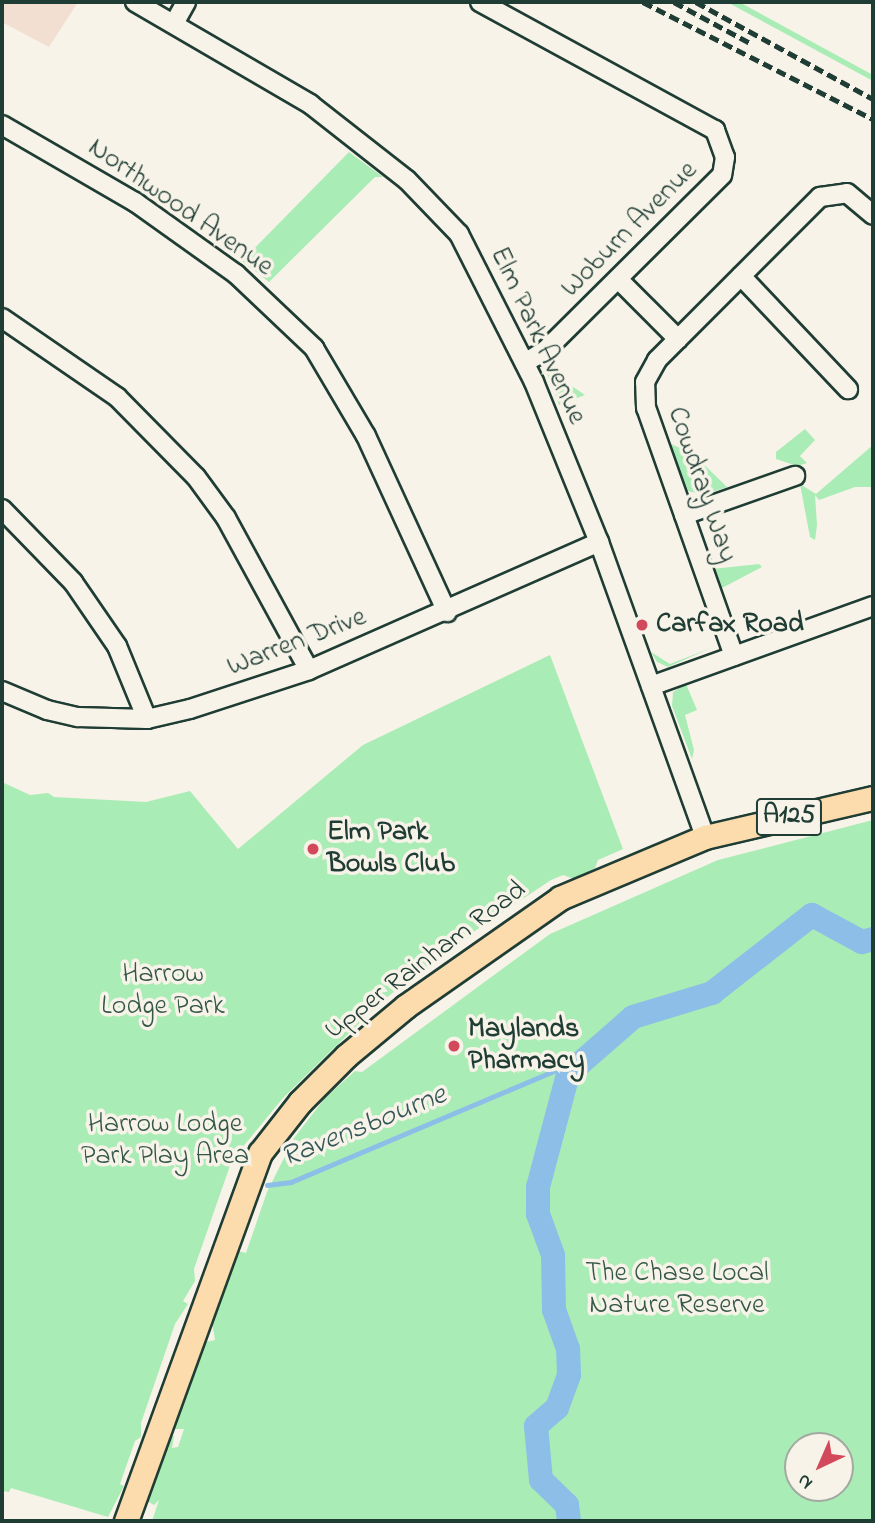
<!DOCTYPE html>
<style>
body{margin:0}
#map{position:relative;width:875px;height:1523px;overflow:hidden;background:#f7f3e8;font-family:"Indie Flower",sans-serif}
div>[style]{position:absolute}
.built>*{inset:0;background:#f2dfd2}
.green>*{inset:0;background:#aaecb5}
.stream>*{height:4.5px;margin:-2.25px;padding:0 2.25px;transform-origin:2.25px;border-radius:2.25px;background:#8dbee8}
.river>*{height:24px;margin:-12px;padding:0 12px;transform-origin:12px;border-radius:12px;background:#8dbee8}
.roads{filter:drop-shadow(2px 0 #1f3d34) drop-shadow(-2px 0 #1f3d34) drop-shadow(0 2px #1f3d34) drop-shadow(0 -2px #1f3d34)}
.minor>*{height:18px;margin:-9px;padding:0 9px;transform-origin:9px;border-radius:9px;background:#f7f3e8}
.major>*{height:23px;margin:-11.5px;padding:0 11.5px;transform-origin:11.5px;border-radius:11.5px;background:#fcdcac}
.rail>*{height:4.5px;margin-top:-2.25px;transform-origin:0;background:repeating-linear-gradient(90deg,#1f3d34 0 10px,transparent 0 15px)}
.dots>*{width:19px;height:19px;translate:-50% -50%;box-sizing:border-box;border:4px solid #f7f3e8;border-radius:50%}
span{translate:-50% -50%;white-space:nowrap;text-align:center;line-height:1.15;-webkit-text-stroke:7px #f7f3e8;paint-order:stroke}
.shield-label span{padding:2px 5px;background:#f7f3e8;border:2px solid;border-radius:5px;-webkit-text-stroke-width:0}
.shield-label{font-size:26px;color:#1f3d34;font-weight:700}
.street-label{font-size:28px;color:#1f3d34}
.poi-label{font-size:28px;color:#1f3d34;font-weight:700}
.left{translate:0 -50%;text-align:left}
.park-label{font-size:28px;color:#345747}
.water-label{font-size:30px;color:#355758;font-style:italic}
.frame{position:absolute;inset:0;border:4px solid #1f3d34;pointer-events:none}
.north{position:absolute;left:784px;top:1432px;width:70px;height:70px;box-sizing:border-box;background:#f7f3e8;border:2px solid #a1aaa0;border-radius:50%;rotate:224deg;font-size:19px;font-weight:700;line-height:28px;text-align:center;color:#1f3d34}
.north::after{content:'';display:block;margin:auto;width:24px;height:32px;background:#d1495b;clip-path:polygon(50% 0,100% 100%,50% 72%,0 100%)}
</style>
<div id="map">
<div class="built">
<i style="clip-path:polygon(2px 2px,78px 2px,49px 47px,2px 22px)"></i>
</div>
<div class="green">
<i style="clip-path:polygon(727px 2px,739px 2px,873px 75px,873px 81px)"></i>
<i style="clip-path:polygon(349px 152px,383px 177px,375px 177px,269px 282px,242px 261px)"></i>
<i style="clip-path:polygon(545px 368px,585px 395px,559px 405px)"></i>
<i style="clip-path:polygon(805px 429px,815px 440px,800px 456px,807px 463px,797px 466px,776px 459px,776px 452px)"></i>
<i style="clip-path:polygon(668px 443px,691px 452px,727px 487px,703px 495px,688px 491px)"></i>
<i style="clip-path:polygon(873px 445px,873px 487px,855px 487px,819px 500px,815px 495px,817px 525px,815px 540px,810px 537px,800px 484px,816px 494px)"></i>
<i style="clip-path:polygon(759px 564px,762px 567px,720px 589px,712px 569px)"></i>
<i style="clip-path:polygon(711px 648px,668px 667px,657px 662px,651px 652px,670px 664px)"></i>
<i style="clip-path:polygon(550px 655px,623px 849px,598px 860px,595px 868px,577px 880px,563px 875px,551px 880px,457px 943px,381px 1002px,283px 1098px,232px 1160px,194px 1269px,195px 1281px,183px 1301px,188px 1304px,175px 1324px,141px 1423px,141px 1437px,135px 1441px,120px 1484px,124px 1486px,108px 1517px,11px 1488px,9px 1492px,2px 1491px,2px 782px,30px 795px,48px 793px,54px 797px,146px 802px,190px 791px,238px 849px,363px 745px)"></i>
<i style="clip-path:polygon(686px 684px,697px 710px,685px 715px,694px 750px,692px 759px,672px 706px,673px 692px)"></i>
<i style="clip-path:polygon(evenodd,873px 820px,873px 1521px,152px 1521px,159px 1500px,154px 1505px,147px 1501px,151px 1474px,169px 1432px,174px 1436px,172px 1448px,178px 1447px,184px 1429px,167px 1429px,182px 1391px,191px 1383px,200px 1343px,215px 1340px,212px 1322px,228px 1273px,238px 1251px,246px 1253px,267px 1192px,294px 1138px,325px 1098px,355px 1071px,362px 1072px,550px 934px,718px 860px,873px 820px,798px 1446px,840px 1446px,840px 1488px,798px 1488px,798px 1446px)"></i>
</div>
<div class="stream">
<i style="left:267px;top:1185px;width:24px;rotate:-7deg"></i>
<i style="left:291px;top:1182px;width:327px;rotate:-22.9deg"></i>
</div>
<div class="river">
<i style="left:569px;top:1521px;width:16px;rotate:-97deg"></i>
<i style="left:567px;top:1505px;width:36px;rotate:-136deg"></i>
<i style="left:541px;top:1480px;width:54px;rotate:-95.3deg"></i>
<i style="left:536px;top:1426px;width:28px;rotate:-41deg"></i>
<i style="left:557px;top:1408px;width:35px;rotate:-70deg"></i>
<i style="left:569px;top:1375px;width:26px;rotate:-92deg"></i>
<i style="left:568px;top:1349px;width:41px;rotate:-109.7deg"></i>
<i style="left:554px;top:1310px;width:55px;rotate:-91deg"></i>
<i style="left:553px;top:1255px;width:44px;rotate:-110.1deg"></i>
<i style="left:538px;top:1214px;width:27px;rotate:-90deg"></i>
<i style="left:538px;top:1187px;width:117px;rotate:-75.1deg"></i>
<i style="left:568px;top:1074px;width:86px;rotate:-41.2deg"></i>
<i style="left:633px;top:1017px;width:83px;rotate:-16.9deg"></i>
<i style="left:712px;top:993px;width:127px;rotate:-38deg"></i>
<i style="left:812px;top:915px;width:57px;rotate:28.4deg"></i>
<i style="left:862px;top:942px;width:11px;rotate:-15deg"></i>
</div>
<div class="roads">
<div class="minor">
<i style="left:135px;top:2px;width:203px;rotate:30.2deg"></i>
<i style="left:310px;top:104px;width:123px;rotate:38.1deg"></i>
<i style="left:407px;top:180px;width:75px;rotate:46.1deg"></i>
<i style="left:459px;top:234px;width:166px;rotate:63.1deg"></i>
<i style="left:534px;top:382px;width:173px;rotate:67.9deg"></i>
<i style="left:599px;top:542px;width:313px;rotate:70.2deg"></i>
<i style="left:480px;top:2px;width:268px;rotate:28.6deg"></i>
<i style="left:715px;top:130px;width:29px;rotate:70deg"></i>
<i style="left:725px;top:157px;width:18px;rotate:99deg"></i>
<i style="left:722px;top:175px;width:248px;rotate:135.2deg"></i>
<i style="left:546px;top:350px;width:23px;rotate:149deg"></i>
<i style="left:175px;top:22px;width:23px;rotate:-61deg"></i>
<i style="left:2px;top:125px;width:154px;rotate:30.1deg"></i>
<i style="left:135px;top:202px;width:124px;rotate:35.5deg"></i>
<i style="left:236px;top:274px;width:108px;rotate:43.5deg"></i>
<i style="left:314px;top:348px;width:102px;rotate:59.4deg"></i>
<i style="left:366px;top:436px;width:194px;rotate:65.3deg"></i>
<i style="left:741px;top:276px;width:156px;rotate:46.6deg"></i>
<i style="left:618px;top:279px;width:85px;rotate:45deg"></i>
<i style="left:2px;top:318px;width:140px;rotate:34.5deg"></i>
<i style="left:117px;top:397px;width:112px;rotate:45.4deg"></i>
<i style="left:196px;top:477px;width:51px;rotate:53.8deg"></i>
<i style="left:226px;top:518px;width:173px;rotate:61.4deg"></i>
<i style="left:2px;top:509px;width:102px;rotate:45.8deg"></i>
<i style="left:73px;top:582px;width:78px;rotate:55.5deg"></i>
<i style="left:117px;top:646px;width:79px;rotate:67.7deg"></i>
<i style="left:684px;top:515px;width:118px;rotate:-19.4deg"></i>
<i style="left:734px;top:656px;width:263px;rotate:-109.5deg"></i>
<i style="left:646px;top:408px;width:26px;rotate:-92deg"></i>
<i style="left:645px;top:382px;width:25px;rotate:-61deg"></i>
<i style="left:657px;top:360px;width:231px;rotate:-45deg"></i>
<i style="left:820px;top:197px;width:27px;rotate:-8deg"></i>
<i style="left:847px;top:193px;width:34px;rotate:40deg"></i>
<i style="left:651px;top:686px;width:236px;rotate:-19.8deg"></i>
<i style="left:2px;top:691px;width:49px;rotate:22.9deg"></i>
<i style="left:47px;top:710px;width:32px;rotate:13deg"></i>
<i style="left:78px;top:717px;width:69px;rotate:1.7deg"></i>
<i style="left:147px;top:719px;width:44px;rotate:-13.1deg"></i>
<i style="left:190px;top:709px;width:125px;rotate:-18.1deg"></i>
<i style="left:309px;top:670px;width:317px;rotate:-23.8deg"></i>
</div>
<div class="major">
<i style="left:126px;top:1521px;width:392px;rotate:-70deg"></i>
<i style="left:260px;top:1153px;width:65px;rotate:-51.9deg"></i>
<i style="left:300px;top:1102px;width:65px;rotate:-45deg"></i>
<i style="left:346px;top:1056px;width:78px;rotate:-39.8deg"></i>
<i style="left:406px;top:1006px;width:188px;rotate:-35deg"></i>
<i style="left:560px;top:898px;width:157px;rotate:-22.8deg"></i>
<i style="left:705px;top:837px;width:172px;rotate:-13.1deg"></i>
</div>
</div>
<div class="rail">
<i style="left:643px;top:2px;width:258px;rotate:27deg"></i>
<i style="left:674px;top:2px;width:86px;rotate:28.3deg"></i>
<i style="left:696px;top:2px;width:202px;rotate:28.7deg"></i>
</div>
<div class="dots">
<i style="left:642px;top:625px;background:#d1495b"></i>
<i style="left:313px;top:849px;background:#d1495b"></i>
<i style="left:454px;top:1046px;background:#d1495b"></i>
</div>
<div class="shield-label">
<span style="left:789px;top:817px">A125</span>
</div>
<div class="street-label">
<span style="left:180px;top:208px;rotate:35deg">Northwood Avenue</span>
<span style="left:630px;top:230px;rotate:-45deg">Woburn Avenue</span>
<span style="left:537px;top:336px;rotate:65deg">Elm Park Avenue</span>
<span style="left:701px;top:485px;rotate:71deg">Cowdray Way</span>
<span style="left:297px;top:643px;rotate:-21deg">Warren Drive</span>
<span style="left:426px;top:961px;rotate:-37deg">Upper Rainham Road</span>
</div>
<div class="poi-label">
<span class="left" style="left:656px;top:625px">Carfax Road</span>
<span class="left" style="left:327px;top:849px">Elm Park<br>Bowls Club</span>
<span class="left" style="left:468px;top:1046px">Maylands<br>Pharmacy</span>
</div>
<div class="park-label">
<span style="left:163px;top:991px">Harrow<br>Lodge Park</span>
<span style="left:165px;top:1141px">Harrow Lodge<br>Park Play Area</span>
<span style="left:677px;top:1290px">The Chase Local<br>Nature Reserve</span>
</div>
<div class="water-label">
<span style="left:364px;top:1127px;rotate:-22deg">Ravensbourne</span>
</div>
<div class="frame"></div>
<div class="north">N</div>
</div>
